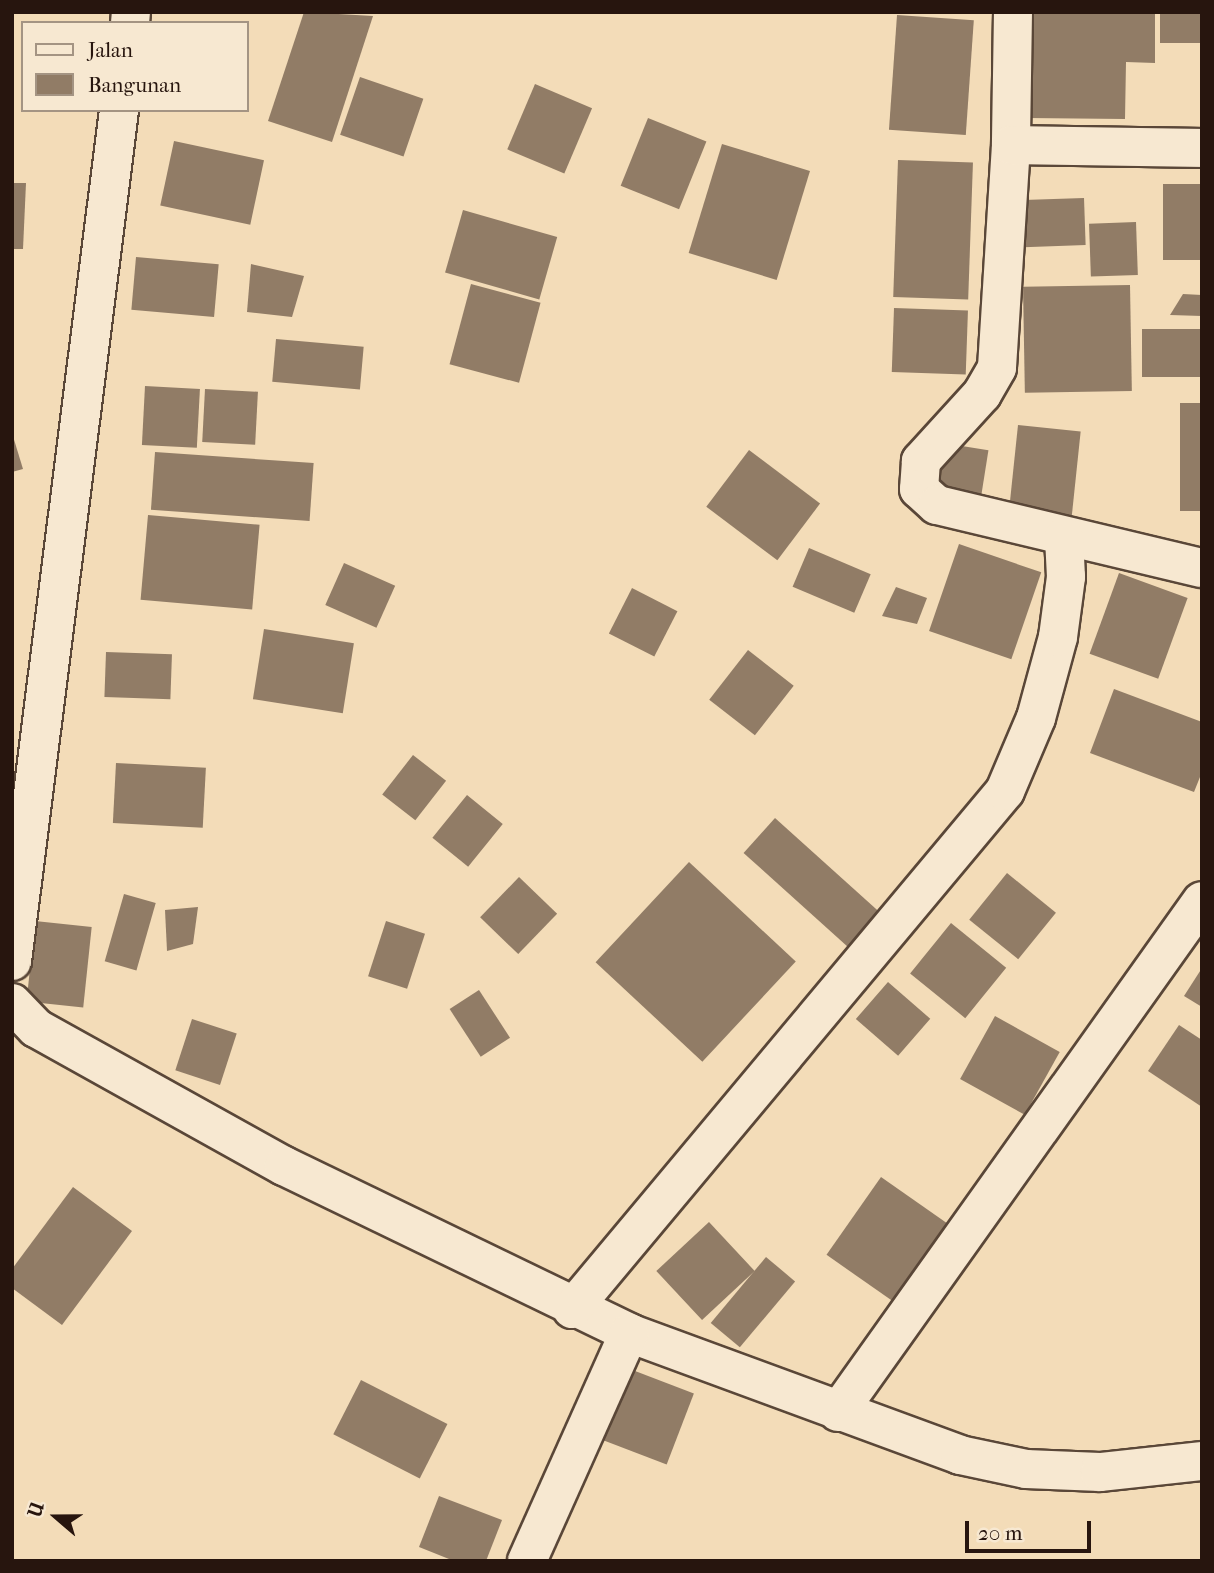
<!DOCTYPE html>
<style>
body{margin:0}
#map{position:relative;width:1214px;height:1573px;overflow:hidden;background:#f3dcb8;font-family:"IM FELL French Canon",serif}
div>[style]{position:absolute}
.building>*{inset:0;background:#917c66;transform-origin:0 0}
.roads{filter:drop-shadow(2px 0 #5a4738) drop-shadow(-2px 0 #5a4738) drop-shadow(0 2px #5a4738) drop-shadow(0 -2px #5a4738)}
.minor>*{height:38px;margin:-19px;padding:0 19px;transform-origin:19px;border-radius:19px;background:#f7e8d1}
span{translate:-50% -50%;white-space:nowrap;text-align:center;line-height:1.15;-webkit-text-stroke:6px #f7e8d1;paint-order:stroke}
.frame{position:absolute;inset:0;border:14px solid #27150e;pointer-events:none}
.legend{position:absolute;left:21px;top:21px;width:228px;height:91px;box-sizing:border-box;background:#f7e8d1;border:2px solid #a49483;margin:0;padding:9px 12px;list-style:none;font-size:21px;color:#27150e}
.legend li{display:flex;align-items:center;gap:14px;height:35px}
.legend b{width:35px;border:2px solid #a49483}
.north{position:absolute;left:21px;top:1482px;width:70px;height:70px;-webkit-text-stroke:5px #f7e8d1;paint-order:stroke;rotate:290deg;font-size:19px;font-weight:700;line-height:28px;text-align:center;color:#27150e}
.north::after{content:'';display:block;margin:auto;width:24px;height:32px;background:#27150e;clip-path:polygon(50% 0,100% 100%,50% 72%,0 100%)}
.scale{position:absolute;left:965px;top:1521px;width:126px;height:32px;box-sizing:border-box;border:4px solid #27150e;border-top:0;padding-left:9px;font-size:21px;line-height:24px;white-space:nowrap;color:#27150e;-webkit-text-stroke:5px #f7e8d1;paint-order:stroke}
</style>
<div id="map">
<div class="building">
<i style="clip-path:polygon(304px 12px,373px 16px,332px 142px,268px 121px)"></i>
<i style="clip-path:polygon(1029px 12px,1155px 12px,1155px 63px,1126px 62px,1125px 119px,1027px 118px)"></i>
<i style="left:1160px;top:12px;width:42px;height:31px"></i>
<i style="left:897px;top:15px;width:77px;height:115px;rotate:4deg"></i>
<i style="left:360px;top:77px;width:67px;height:61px;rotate:19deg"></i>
<i style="left:535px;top:84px;width:62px;height:71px;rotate:23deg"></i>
<i style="left:648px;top:118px;width:63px;height:73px;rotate:22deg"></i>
<i style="left:174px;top:141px;width:92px;height:66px;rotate:12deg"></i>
<i style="left:722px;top:144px;width:92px;height:114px;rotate:17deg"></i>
<i style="left:898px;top:160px;width:75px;height:137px;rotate:2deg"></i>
<i style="clip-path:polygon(12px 183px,26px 183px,23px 249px,12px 249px)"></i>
<i style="left:1202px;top:184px;width:76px;height:39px;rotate:90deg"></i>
<i style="left:1084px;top:198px;width:47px;height:69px;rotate:88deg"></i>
<i style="left:463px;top:210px;width:98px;height:65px;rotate:16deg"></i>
<i style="left:1136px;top:222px;width:53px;height:47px;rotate:88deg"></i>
<i style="left:136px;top:257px;width:83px;height:53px;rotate:5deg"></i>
<i style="clip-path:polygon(251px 264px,304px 276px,292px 317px,247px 312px)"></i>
<i style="left:471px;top:284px;width:72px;height:83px;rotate:15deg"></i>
<i style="left:1130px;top:285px;width:106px;height:107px;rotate:89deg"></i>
<i style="clip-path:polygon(1183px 294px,1202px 295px,1202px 316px,1170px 315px)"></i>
<i style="left:894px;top:308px;width:74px;height:64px;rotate:2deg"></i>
<i style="left:1202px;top:329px;width:48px;height:60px;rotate:90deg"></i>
<i style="left:276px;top:339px;width:88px;height:43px;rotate:5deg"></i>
<i style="left:145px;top:386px;width:55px;height:59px;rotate:3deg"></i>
<i style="left:205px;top:389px;width:53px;height:53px;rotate:3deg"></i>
<i style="left:1180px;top:403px;width:22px;height:108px"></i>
<i style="left:1018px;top:425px;width:63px;height:89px;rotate:6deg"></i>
<i style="clip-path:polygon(12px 433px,23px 469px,12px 472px)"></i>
<i style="left:943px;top:443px;width:46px;height:45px;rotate:9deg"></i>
<i style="left:749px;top:450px;width:89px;height:71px;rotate:37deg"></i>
<i style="left:155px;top:452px;width:159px;height:58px;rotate:4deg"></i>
<i style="left:148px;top:515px;width:112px;height:85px;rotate:5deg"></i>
<i style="left:959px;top:544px;width:87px;height:92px;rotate:19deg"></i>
<i style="left:809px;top:548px;width:67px;height:42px;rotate:23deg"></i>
<i style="left:344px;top:563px;width:56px;height:46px;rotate:24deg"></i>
<i style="left:1119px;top:573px;width:73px;height:86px;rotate:20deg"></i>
<i style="clip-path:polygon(896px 587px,927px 598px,917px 624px,882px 616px)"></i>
<i style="left:632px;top:588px;width:51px;height:51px;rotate:27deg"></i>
<i style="left:264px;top:629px;width:91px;height:71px;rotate:9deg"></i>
<i style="left:748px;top:650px;width:58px;height:63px;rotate:38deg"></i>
<i style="left:106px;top:652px;width:66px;height:45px;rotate:2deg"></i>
<i style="clip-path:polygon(1114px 689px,1202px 722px,1202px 772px,1194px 792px,1090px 753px)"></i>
<i style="left:413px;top:755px;width:42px;height:50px;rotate:38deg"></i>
<i style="left:116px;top:763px;width:90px;height:60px;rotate:3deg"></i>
<i style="left:467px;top:795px;width:46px;height:55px;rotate:39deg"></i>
<i style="left:775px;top:818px;width:142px;height:47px;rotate:42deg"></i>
<i style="left:689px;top:862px;width:146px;height:137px;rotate:43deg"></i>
<i style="left:1007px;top:873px;width:63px;height:60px;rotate:39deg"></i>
<i style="left:519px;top:877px;width:53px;height:56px;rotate:44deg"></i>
<i style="left:124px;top:894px;width:33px;height:70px;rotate:16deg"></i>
<i style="clip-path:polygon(198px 907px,193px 944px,167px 951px,165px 910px)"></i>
<i style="left:35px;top:921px;width:57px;height:81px;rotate:6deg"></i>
<i style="left:386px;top:921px;width:41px;height:58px;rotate:18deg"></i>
<i style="left:951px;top:923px;width:71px;height:65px;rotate:39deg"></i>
<i style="clip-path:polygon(1202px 968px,1202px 1007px,1184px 996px)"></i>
<i style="left:888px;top:982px;width:56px;height:49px;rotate:41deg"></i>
<i style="left:479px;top:990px;width:57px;height:35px;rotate:57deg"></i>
<i style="left:995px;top:1016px;width:74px;height:72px;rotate:29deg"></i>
<i style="left:192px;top:1019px;width:47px;height:54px;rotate:18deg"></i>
<i style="clip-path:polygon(1179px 1025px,1202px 1040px,1202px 1107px,1148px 1071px)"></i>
<i style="left:881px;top:1177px;width:85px;height:95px;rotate:35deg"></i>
<i style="clip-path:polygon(73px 1187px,132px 1231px,62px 1325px,12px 1288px,12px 1269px)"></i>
<i style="left:709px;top:1222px;width:67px;height:72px;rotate:47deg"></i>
<i style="left:766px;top:1257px;width:38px;height:86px;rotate:40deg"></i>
<i style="left:622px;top:1366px;width:77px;height:76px;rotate:21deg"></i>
<i style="left:361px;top:1380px;width:97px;height:61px;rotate:27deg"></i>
<i style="clip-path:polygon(439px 1496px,502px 1520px,486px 1561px,454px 1561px,419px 1547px)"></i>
</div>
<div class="roads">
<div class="minor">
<i style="left:1013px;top:12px;width:133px;rotate:90.9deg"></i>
<i style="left:1011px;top:145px;width:223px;rotate:93.6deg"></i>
<i style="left:997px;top:368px;width:30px;rotate:120deg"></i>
<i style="left:982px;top:394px;width:91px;rotate:132.3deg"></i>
<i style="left:921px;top:461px;width:28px;rotate:94deg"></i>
<i style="left:919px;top:489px;width:24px;rotate:42deg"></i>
<i style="left:937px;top:505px;width:272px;rotate:13.4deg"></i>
<i style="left:130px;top:23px;width:11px;rotate:-85deg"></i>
<i style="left:1011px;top:145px;width:191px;rotate:0.9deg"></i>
<i style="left:12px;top:961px;width:858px;rotate:-82.83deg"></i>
<i style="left:12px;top:1003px;width:35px;rotate:46deg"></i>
<i style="left:36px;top:1028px;width:284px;rotate:29.1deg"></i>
<i style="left:284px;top:1166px;width:383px;rotate:25.8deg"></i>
<i style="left:629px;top:1333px;width:353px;rotate:20.2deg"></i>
<i style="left:960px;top:1455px;width:67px;rotate:12deg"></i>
<i style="left:1026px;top:1469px;width:74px;rotate:2.3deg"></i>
<i style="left:1100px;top:1472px;width:103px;rotate:-6.2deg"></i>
<i style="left:572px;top:1309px;width:675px;rotate:-50.11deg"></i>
<i style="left:1005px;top:791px;width:79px;rotate:-67deg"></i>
<i style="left:1036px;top:718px;width:84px;rotate:-74.8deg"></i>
<i style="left:1058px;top:637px;width:61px;rotate:-82.4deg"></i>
<i style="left:1066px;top:577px;width:40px;rotate:-92.9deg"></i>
<i style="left:838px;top:1412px;width:627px;rotate:-54.54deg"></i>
<i style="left:527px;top:1561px;width:250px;rotate:-65.9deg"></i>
</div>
</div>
<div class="frame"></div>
<ul class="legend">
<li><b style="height:9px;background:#f7e8d1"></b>Jalan</li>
<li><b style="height:19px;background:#917c66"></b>Bangunan</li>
</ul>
<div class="north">U</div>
<div class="scale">20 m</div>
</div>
